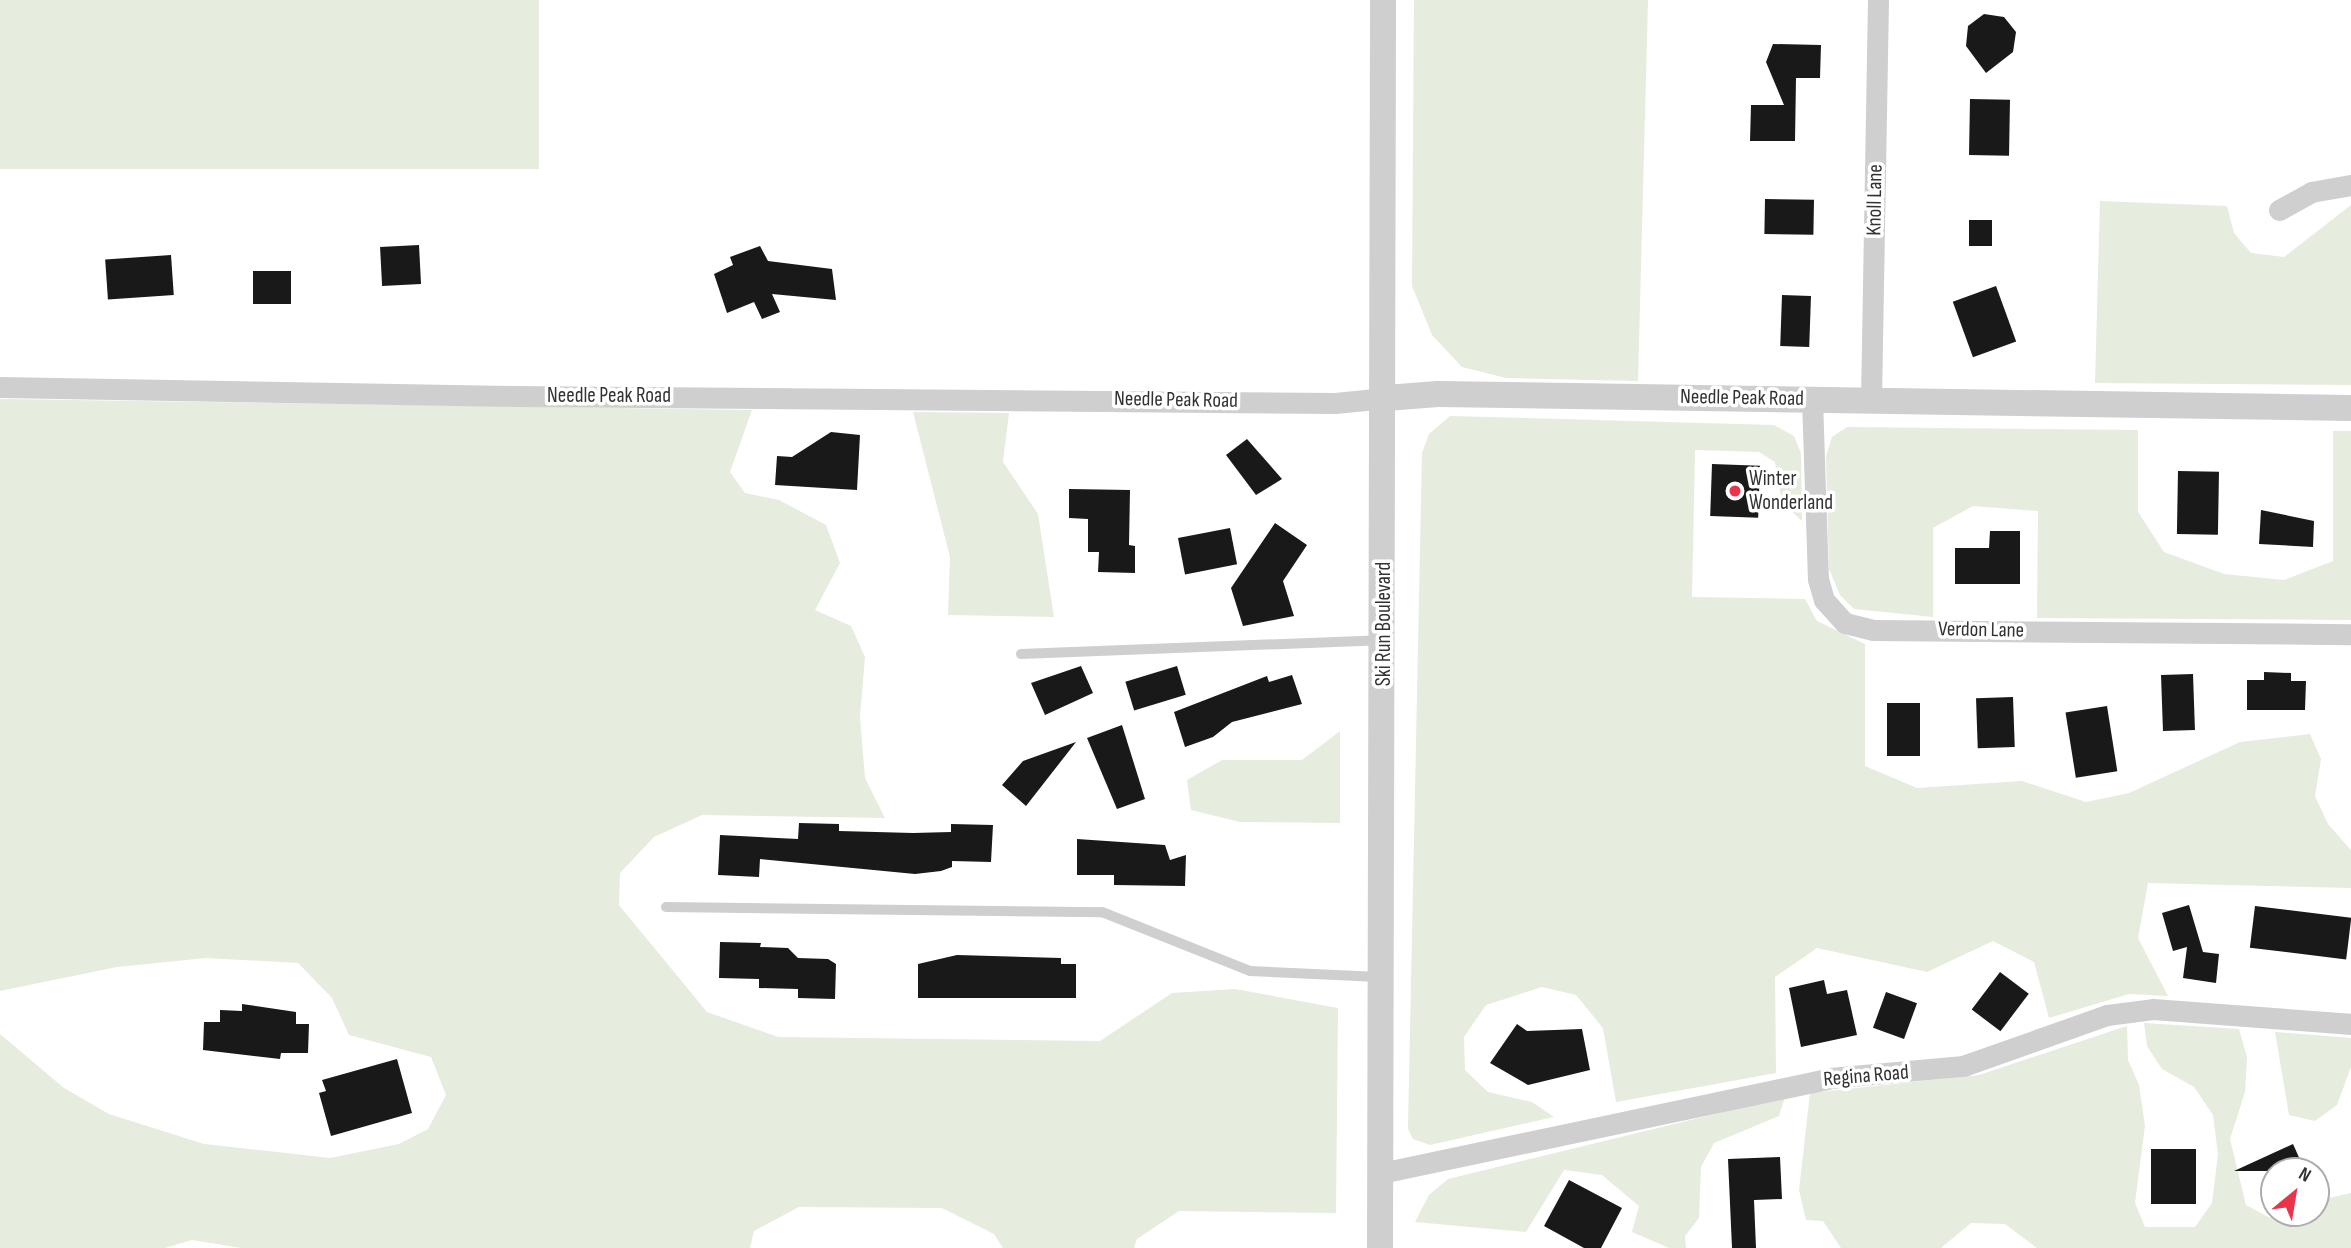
<!DOCTYPE html>
<style>
body{margin:0}
#map{position:relative;width:2351px;height:1248px;overflow:hidden;background:#fff;font-family:"Sofia Sans Condensed",sans-serif}
div>[style]{position:absolute}
.green>*{inset:0;background:#e6ecde;transform-origin:0 0}
.building>*{inset:0;background:#191919;transform-origin:0 0}
.service>*{height:10px;margin:-5px;padding:0 5px;transform-origin:5px;border-radius:5px;background:#cfcfcf}
.minor>*{height:21px;margin:-10.5px;padding:0 10.5px;transform-origin:10.5px;border-radius:10.5px;background:#cfcfcf}
.tertiary>*{height:26px;margin:-13px;padding:0 13px;transform-origin:13px;border-radius:13px;background:#cfcfcf}
.dots>*{width:19px;height:19px;translate:-50% -50%;box-sizing:border-box;border:4px solid #fff;border-radius:50%}
span{translate:-50% -50%;white-space:nowrap;text-align:center;line-height:1.15;-webkit-text-stroke:7px #fff;paint-order:stroke}
.street-label{font-size:21px;color:#323232}
.poi-label{font-size:21px;color:#323232}
.left{translate:0 -50%;text-align:left}
.north{position:absolute;left:2260px;top:1157px;width:70px;height:70px;box-sizing:border-box;background:#fff;border:2px solid #adadad;border-radius:50%;rotate:30deg;font-size:19px;font-weight:700;line-height:28px;text-align:center;color:#323232}
.north::after{content:'';display:block;margin:auto;width:24px;height:32px;background:#e9344b;clip-path:polygon(50% 0,100% 100%,50% 72%,0 100%)}
</style>
<div id="map">
<div class="green">
<i style="left:0;top:0;width:539px;height:169px"></i>
<i style="clip-path:polygon(1414px 0,1648px 0,1638px 381px,1506px 378px,1462px 367px,1432px 335px,1412px 286px)"></i>
<i style="clip-path:polygon(2100px 201px,2227px 206px,2234px 233px,2251px 253px,2284px 257px,2351px 205px,2351px 385px,2095px 383px)"></i>
<i style="clip-path:polygon(0 399px,752px 410px,730px 472px,745px 493px,779px 500px,826px 525px,840px 563px,815px 610px,851px 626px,865px 657px,860px 717px,865px 778px,885px 818px,702px 815px,654px 837px,620px 873px,619px 905px,707px 1012px,778px 1037px,1100px 1041px,1172px 993px,1235px 989px,1338px 1008px,1336px 1213px,1179px 1211px,1137px 1239px,1134px 1248px,1003px 1248px,994px 1234px,942px 1208px,799px 1207px,754px 1231px,750px 1248px,241px 1248px,192px 1240px,165px 1248px,0 1248px,0 1034px,64px 1088px,109px 1114px,204px 1144px,330px 1158px,399px 1144px,428px 1129px,446px 1095px,431px 1057px,349px 1035px,332px 998px,298px 963px,206px 958px,117px 967px,0 991px)"></i>
<i style="clip-path:polygon(913px 412px,1009px 413px,1003px 462px,1038px 514px,1054px 617px,948px 615px,950px 557px)"></i>
<i style="clip-path:polygon(1450px 416px,1774px 425px,1794px 436px,1801px 453px,1802px 521px,1782px 503px,1775px 462px,1759px 452px,1695px 450px,1692px 597px,1805px 599px,1817px 621px,1865px 644px,1865px 766px,1917px 788px,2022px 781px,2086px 802px,2129px 793px,2240px 742px,2310px 734px,2321px 759px,2315px 796px,2328px 824px,2351px 850px,2351px 888px,2148px 883px,2138px 938px,2168px 996px,2129px 994px,2049px 1018px,2034px 962px,1993px 941px,1927px 972px,1817px 948px,1775px 977px,1776px 1073px,1616px 1102px,1603px 1028px,1576px 995px,1542px 987px,1486px 1005px,1464px 1037px,1465px 1070px,1488px 1092px,1532px 1102px,1554px 1117px,1430px 1145px,1413px 1139px,1408px 1129px,1422px 453px,1429px 434px)"></i>
<i style="clip-path:polygon(1847px 427px,2138px 430px,2138px 512px,2164px 552px,2224px 574px,2284px 580px,2333px 561px,2333px 431px,2351px 431px,2351px 620px,2037px 618px,2038px 511px,1973px 506px,1933px 528px,1933px 617px,1854px 609px,1840px 595px,1829px 569px,1826px 456px,1832px 437px)"></i>
<i style="clip-path:polygon(1340px 731px,1340px 823px,1240px 822px,1191px 810px,1187px 780px,1222px 760px,1302px 760px)"></i>
<i style="clip-path:polygon(2144px 1023px,2239px 1029px,2247px 1057px,2245px 1092px,2230px 1139px,2246px 1205px,2270px 1218px,2316px 1213px,2316px 1201px,2351px 1193px,2351px 1248px,2037px 1248px,2005px 1224px,1971px 1223px,1941px 1248px,1841px 1248px,1823px 1221px,1806px 1220px,1799px 1190px,1810px 1093px,1979px 1075px,2127px 1026px,2128px 1060px,2139px 1085px,2145px 1126px,2135px 1203px,2145px 1227px,2195px 1227px,2212px 1203px,2218px 1154px,2213px 1115px,2194px 1087px,2162px 1069px,2147px 1046px)"></i>
<i style="clip-path:polygon(2275px 1032px,2351px 1038px,2351px 1067px,2337px 1105px,2315px 1121px,2289px 1115px)"></i>
<i style="clip-path:polygon(1785px 1097px,1779px 1116px,1714px 1143px,1701px 1167px,1699px 1218px,1685px 1236px,1686px 1248px,1669px 1248px,1632px 1232px,1639px 1206px,1602px 1175px,1564px 1170px,1526px 1232px,1415px 1222px,1429px 1195px,1448px 1179px)"></i>
</div>
<div class="building">
<i style="clip-path:polygon(1984px 14px,2004px 17px,2016px 32px,2013px 52px,1986px 73px,1966px 46px,1968px 26px)"></i>
<i style="clip-path:polygon(1773px 44px,1821px 45px,1820px 78px,1796px 78px,1795px 141px,1750px 141px,1751px 105px,1784px 105px,1766px 62px)"></i>
<i style="left:1970px;top:99px;width:40px;height:56px;rotate:1deg"></i>
<i style="left:1765px;top:199px;width:49px;height:35px;rotate:1deg"></i>
<i style="left:1969px;top:220px;width:23px;height:26px"></i>
<i style="left:419px;top:245px;width:39px;height:39px;rotate:87deg"></i>
<i style="clip-path:polygon(760px 246px,768px 261px,832px 269px,836px 300px,772px 294px,780px 312px,762px 319px,754px 302px,727px 313px,714px 274px,733px 265px,730px 257px)"></i>
<i style="left:171px;top:255px;width:40px;height:66px;rotate:86deg"></i>
<i style="left:291px;top:271px;width:33px;height:38px;rotate:90deg"></i>
<i style="left:1996px;top:286px;width:59px;height:46px;rotate:70deg"></i>
<i style="left:1782px;top:295px;width:29px;height:51px;rotate:2deg"></i>
<i style="clip-path:polygon(831px 432px,860px 435px,857px 490px,775px 485px,777px 456px,792px 457px)"></i>
<i style="clip-path:polygon(1247px 439px,1282px 479px,1256px 495px,1226px 455px)"></i>
<i style="left:1712px;top:464px;width:48px;height:52px;rotate:2deg"></i>
<i style="left:2178px;top:471px;width:41px;height:63px;rotate:1deg"></i>
<i style="clip-path:polygon(1069px 489px,1130px 490px,1129px 545px,1135px 546px,1135px 573px,1098px 572px,1099px 552px,1088px 552px,1088px 519px,1069px 518px)"></i>
<i style="clip-path:polygon(2261px 510px,2314px 521px,2313px 547px,2259px 544px)"></i>
<i style="clip-path:polygon(1275px 523px,1307px 545px,1283px 581px,1294px 616px,1243px 626px,1231px 588px)"></i>
<i style="left:1230px;top:528px;width:37px;height:53px;rotate:79deg"></i>
<i style="clip-path:polygon(1990px 531px,2020px 531px,2020px 584px,1955px 584px,1955px 548px,1989px 548px)"></i>
<i style="clip-path:polygon(1081px 666px,1093px 693px,1045px 715px,1031px 683px)"></i>
<i style="left:1177px;top:666px;width:30px;height:54px;rotate:73deg"></i>
<i style="clip-path:polygon(2264px 672px,2291px 673px,2291px 681px,2306px 681px,2305px 710px,2247px 710px,2247px 680px,2264px 680px)"></i>
<i style="left:2193px;top:674px;width:56px;height:32px;rotate:88deg"></i>
<i style="clip-path:polygon(1292px 675px,1302px 704px,1232px 722px,1213px 737px,1185px 747px,1174px 712px,1267px 676px,1269px 682px)"></i>
<i style="left:2013px;top:697px;width:50px;height:37px;rotate:88deg"></i>
<i style="left:1887px;top:703px;width:33px;height:53px"></i>
<i style="left:2107px;top:706px;width:66px;height:42px;rotate:81deg"></i>
<i style="clip-path:polygon(1122px 725px,1145px 799px,1117px 809px,1087px 738px)"></i>
<i style="clip-path:polygon(1076px 742px,1026px 806px,1002px 785px,1023px 761px)"></i>
<i style="clip-path:polygon(799px 823px,839px 824px,839px 831px,913px 833px,951px 832px,951px 824px,993px 825px,991px 862px,952px 861px,952px 867px,941px 871px,915px 874px,760px 859px,759px 877px,718px 875px,720px 835px,798px 839px)"></i>
<i style="clip-path:polygon(1077px 839px,1165px 845px,1170px 860px,1186px 855px,1185px 886px,1114px 885px,1114px 875px,1077px 875px)"></i>
<i style="clip-path:polygon(2189px 905px,2203px 952px,2219px 954px,2216px 983px,2183px 978px,2187px 947px,2173px 951px,2162px 913px)"></i>
<i style="left:2255px;top:906px;width:97px;height:42px;rotate:7deg"></i>
<i style="clip-path:polygon(720px 942px,761px 943px,760px 947px,788px 948px,798px 958px,828px 959px,836px 964px,835px 999px,798px 998px,798px 989px,759px 988px,759px 979px,719px 978px)"></i>
<i style="clip-path:polygon(957px 955px,1061px 958px,1061px 964px,1076px 964px,1076px 998px,918px 998px,918px 964px)"></i>
<i style="left:2000px;top:972px;width:36px;height:47px;rotate:37deg"></i>
<i style="clip-path:polygon(1824px 980px,1827px 994px,1847px 990px,1857px 1035px,1801px 1047px,1789px 988px)"></i>
<i style="left:1886px;top:992px;width:33px;height:38px;rotate:20deg"></i>
<i style="clip-path:polygon(242px 1004px,296px 1012px,296px 1024px,309px 1024px,308px 1053px,281px 1053px,280px 1059px,203px 1050px,204px 1022px,220px 1022px,220px 1010px,242px 1011px)"></i>
<i style="clip-path:polygon(1517px 1024px,1527px 1031px,1582px 1029px,1590px 1070px,1528px 1085px,1490px 1063px)"></i>
<i style="clip-path:polygon(397px 1059px,412px 1113px,331px 1136px,319px 1093px,326px 1091px,322px 1080px)"></i>
<i style="clip-path:polygon(2293px 1144px,2305px 1171px,2234px 1171px)"></i>
<i style="left:2151px;top:1149px;width:45px;height:55px"></i>
<i style="clip-path:polygon(1780px 1157px,1782px 1199px,1754px 1200px,1756px 1248px,1732px 1248px,1728px 1159px)"></i>
<i style="clip-path:polygon(1569px 1180px,1622px 1208px,1601px 1248px,1584px 1248px,1544px 1226px)"></i>
</div>
<div class="service">
<i style="left:1021px;top:654px;width:360px;rotate:-2.2deg"></i>
<i style="left:666px;top:907px;width:436px;rotate:0.7deg"></i>
<i style="left:1102px;top:912px;width:159px;rotate:21.7deg"></i>
<i style="left:1250px;top:971px;width:129px;rotate:2.7deg"></i>
</div>
<div class="minor">
<i style="left:2279px;top:210px;width:37px;rotate:-29deg"></i>
<i style="left:2311px;top:192px;width:41px;rotate:-9.9deg"></i>
<i style="left:0;top:387px;width:516px;rotate:1deg"></i>
<i style="left:516px;top:396px;width:819px;rotate:0.49deg"></i>
<i style="left:1335px;top:403px;width:51px;rotate:-5.6deg"></i>
<i style="left:1812px;top:399px;width:180px;rotate:88.1deg"></i>
<i style="left:1818px;top:579px;width:22px;rotate:74deg"></i>
<i style="left:1824px;top:600px;width:31px;rotate:48deg"></i>
<i style="left:1845px;top:623px;width:29px;rotate:14deg"></i>
<i style="left:1873px;top:630px;width:478px;rotate:0.5deg"></i>
<i style="left:1871px;top:400px;width:400px;rotate:-89deg"></i>
<i style="left:1381px;top:1173px;width:459px;rotate:-11.9deg"></i>
<i style="left:1830px;top:1078px;width:134px;rotate:-5.2deg"></i>
<i style="left:1963px;top:1066px;width:153px;rotate:-19.5deg"></i>
<i style="left:2107px;top:1015px;width:46px;rotate:-7.4deg"></i>
<i style="left:2153px;top:1009px;width:199px;rotate:4.3deg"></i>
</div>
<div class="tertiary">
<i style="left:1386px;top:398px;width:52px;rotate:-4.4deg"></i>
<i style="left:1438px;top:394px;width:913px;rotate:0.88deg"></i>
<i style="left:1380px;top:1248px;width:1248px;rotate:-89.86deg"></i>
</div>
<div class="dots">
<i style="left:1735px;top:491px;background:#e9344b"></i>
</div>
<div class="street-label">
<span style="left:1875px;top:200px;rotate:-89deg">Knoll Lane</span>
<span style="left:609px;top:396px">Needle Peak Road</span>
<span style="left:1742px;top:398px;rotate:1deg">Needle Peak Road</span>
<span style="left:1176px;top:400px;rotate:1deg">Needle Peak Road</span>
<span style="left:1384px;top:624px;rotate:-90deg">Ski Run Boulevard</span>
<span style="left:1981px;top:630px;rotate:1deg">Verdon Lane</span>
<span style="left:1866px;top:1076px;rotate:-5deg">Regina Road</span>
</div>
<div class="poi-label">
<span class="left" style="left:1749px;top:491px">Winter<br>Wonderland</span>
</div>
<div class="north">N</div>
</div>
